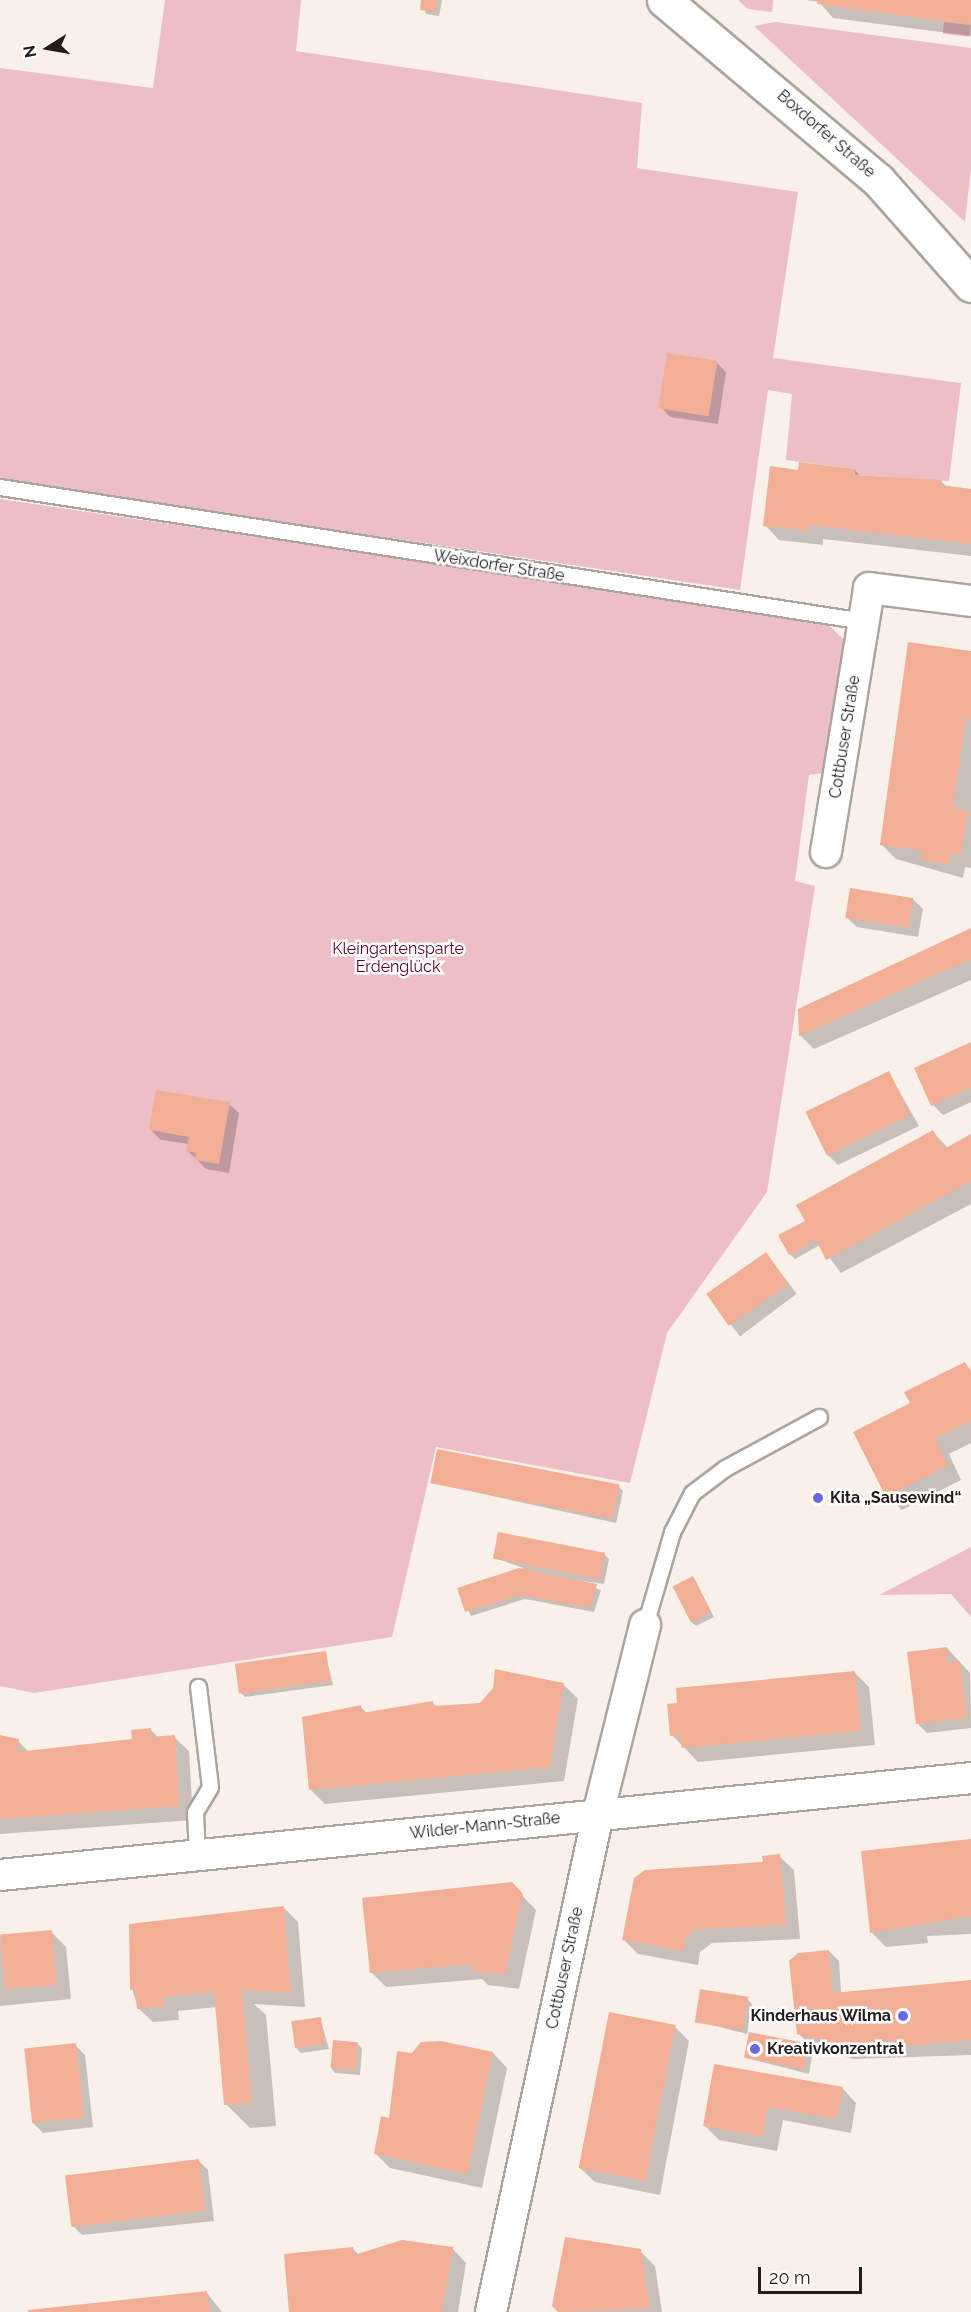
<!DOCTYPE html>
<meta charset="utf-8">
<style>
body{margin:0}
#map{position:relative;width:971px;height:2312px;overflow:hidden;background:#f9f1e9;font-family:Raleway,sans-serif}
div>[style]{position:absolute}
.green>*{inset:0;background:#edbec4;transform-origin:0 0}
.shadow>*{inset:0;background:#0003;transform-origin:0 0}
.building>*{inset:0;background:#f3ae96;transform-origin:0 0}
.roads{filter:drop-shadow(2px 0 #aca59d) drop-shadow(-2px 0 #aca59d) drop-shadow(0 2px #aca59d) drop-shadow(0 -2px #aca59d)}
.service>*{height:15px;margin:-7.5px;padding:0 7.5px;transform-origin:7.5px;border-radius:7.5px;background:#fff}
.minor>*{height:30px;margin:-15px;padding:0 15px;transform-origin:15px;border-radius:15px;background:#fff}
.tertiary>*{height:33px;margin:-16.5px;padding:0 16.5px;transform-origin:16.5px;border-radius:16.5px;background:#fff}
.dots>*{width:16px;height:16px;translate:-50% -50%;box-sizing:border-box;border:3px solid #fff;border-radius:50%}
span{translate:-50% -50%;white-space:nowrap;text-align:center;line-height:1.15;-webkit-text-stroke:5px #fff;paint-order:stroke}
.street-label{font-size:16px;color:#201d1a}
.park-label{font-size:16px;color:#59011f}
.poi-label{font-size:16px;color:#201d1a;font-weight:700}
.left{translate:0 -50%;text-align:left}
.right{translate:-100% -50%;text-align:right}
.north{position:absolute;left:18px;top:18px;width:60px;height:60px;-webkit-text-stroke:4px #fff;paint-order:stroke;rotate:259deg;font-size:16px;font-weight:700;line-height:24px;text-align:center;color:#201d1a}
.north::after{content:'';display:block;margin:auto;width:21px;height:27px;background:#201d1a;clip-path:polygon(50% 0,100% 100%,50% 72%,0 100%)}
.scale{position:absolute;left:758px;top:2267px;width:104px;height:27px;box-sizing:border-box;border:3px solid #201d1a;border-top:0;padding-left:8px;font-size:18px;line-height:21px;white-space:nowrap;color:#201d1a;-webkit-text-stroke:4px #fff;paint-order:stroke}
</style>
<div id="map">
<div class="green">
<i style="clip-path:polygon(165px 0,301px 0,296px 51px,642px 103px,637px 168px,798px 192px,773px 358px,961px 383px,949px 481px,855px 475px,855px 469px,786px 460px,792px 394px,768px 390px,740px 590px,0 480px,0 68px,153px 88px)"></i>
<i style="clip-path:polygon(738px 0,773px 0,772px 12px,748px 9px)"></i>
<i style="clip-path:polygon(776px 22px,971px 48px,971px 168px,965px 222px,754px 26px)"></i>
<i style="left:944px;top:22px;width:27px;height:12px;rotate:6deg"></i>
<i style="clip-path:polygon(0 499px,825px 621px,847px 643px,828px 772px,809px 775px,795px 881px,815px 886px,767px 1192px,667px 1333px,630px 1483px,436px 1447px,392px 1637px,34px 1693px,0 1686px)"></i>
<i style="clip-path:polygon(971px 1547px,971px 1617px,951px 1594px,879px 1595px)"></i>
</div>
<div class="shadow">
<i style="clip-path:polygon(422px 0,442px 0,439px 16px,426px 14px)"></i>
<i style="clip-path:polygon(806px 0,971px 0,971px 36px,833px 18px,819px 2px)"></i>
<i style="clip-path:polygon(716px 362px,726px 372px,718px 424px,670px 417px,661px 407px)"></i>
<i style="clip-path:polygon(855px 470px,861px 477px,941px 481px,947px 487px,971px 489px,971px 556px,823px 539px,823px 545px,779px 540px,765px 525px,800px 471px)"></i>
<i style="clip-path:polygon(971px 653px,971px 868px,965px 867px,963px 878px,896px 859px,881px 844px)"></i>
<i style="clip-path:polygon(913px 899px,923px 909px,918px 937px,857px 927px,847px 918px)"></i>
<i style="clip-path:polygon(971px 929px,971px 980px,814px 1049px,800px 1035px)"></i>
<i style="clip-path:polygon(971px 1043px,971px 1102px,943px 1115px,933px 1105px)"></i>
<i style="clip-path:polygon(889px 1073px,919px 1126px,838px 1165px,828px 1155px)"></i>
<i style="clip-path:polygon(229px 1104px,239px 1113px,229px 1173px,206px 1169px,188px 1151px,189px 1144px,161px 1140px,151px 1130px)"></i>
<i style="clip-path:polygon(933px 1132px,948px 1148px,971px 1136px,971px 1204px,841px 1273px,820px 1245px,795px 1259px,790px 1254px,804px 1223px)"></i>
<i style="left:766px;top:1253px;width:51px;height:71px;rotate:53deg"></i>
<i style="clip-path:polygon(964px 1363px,971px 1370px,971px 1443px,949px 1454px,961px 1480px,902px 1510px,887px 1496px)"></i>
<i style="clip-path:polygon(433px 1483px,618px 1486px,623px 1491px,616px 1523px)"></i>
<i style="clip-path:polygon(604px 1554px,609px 1559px,604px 1584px,562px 1578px,601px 1590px,594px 1612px,525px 1599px,471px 1616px,459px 1589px,524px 1568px,494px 1558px)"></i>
<i style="clip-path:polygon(693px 1578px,714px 1617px,696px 1626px,691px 1622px)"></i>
<i style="clip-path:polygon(947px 1648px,970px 1673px,971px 1728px,927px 1733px,917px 1723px)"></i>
<i style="clip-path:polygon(325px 1652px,333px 1685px,245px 1697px,241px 1693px,236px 1665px)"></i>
<i style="clip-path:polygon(855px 1673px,869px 1687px,875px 1745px,698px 1762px,672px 1735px)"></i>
<i style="clip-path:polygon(563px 1684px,578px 1699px,564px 1781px,325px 1804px,311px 1790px,361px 1707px,367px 1713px,433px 1703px,437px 1707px,481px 1704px)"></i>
<i style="clip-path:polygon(150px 1729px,159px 1738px,174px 1737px,189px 1751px,193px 1820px,0 1834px,0 1737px,18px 1741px,29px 1752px,133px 1740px)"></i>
<i style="clip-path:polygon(971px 1841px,971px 1934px,927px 1936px,928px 1943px,886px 1947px,872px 1933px)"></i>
<i style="clip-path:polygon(779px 1856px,794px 1870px,800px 1939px,712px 1943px,700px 1952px,698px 1965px,638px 1954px,624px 1940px)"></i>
<i style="clip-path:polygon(511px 1884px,536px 1910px,519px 1989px,488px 1985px,482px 1979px,386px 1987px,371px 1972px)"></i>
<i style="clip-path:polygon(284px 1908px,298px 1922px,305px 2007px,254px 2004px,266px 2015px,276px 2126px,250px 2128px,226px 2104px,217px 2007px,178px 2011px,179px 2020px,153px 2022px,138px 2008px,132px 1989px)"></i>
<i style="clip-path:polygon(51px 1932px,66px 1947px,71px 1999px,0 2006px,0 1937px)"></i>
<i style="clip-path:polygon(829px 1951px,839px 1961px,841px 1993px,971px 1981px,971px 2055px,853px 2059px,809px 2044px,799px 2034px)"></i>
<i style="clip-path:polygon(747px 1999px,752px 2004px,747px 2034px,696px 2021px)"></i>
<i style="clip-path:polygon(320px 2018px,329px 2049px,301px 2053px,296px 2048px)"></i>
<i style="clip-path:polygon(675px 2027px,689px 2041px,660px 2195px,595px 2182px,580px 2168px)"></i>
<i style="clip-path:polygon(358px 2044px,362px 2049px,360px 2075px,335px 2073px,331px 2068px)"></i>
<i style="clip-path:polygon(75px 2045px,85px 2055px,93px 2127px,43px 2133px,33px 2123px)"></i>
<i style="clip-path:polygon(808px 2046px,813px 2050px,809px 2074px,746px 2058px)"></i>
<i style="clip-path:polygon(493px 2053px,507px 2068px,482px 2188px,390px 2168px,376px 2154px,413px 2055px)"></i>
<i style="clip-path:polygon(715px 2065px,842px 2088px,856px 2103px,851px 2133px,783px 2120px,777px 2151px,719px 2140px,704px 2125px)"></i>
<i style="clip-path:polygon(198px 2160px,208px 2170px,214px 2221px,82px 2235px,72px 2225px)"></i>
<i style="clip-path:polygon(352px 2248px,359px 2255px,452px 2248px,466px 2263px,458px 2312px,291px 2312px)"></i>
<i style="clip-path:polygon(640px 2251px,655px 2266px,662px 2312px,560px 2312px,553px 2305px)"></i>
<i style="clip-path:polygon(207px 2293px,222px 2312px,27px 2312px)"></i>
</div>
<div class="building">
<i style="clip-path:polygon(421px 0,437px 0,435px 12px,420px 10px)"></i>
<i style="clip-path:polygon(818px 0,971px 0,971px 25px,817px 4px)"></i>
<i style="left:667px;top:353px;width:51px;height:56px;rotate:9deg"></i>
<i style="clip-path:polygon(799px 462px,855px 469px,855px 475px,942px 480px,941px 485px,971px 489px,971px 544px,809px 525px,809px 531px,763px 526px,770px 466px,798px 470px)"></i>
<i style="clip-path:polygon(908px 642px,971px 651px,971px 719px,966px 718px,953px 808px,968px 811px,961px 855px,951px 853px,949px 864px,921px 860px,922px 851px,880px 845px)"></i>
<i style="left:850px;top:888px;width:64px;height:30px;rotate:9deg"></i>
<i style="clip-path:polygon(971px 928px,971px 959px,799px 1036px,798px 1009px)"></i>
<i style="clip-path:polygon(971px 1042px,971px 1087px,931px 1106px,914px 1068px)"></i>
<i style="left:889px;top:1071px;width:49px;height:93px;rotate:64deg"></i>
<i style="clip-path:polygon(156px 1090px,230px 1102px,219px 1164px,195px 1160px,196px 1153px,186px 1151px,189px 1137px,149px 1130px)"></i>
<i style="clip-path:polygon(933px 1130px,944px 1149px,971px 1134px,971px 1181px,826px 1260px,816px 1240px,789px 1255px,778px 1235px,805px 1221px,796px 1205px)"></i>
<i style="left:766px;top:1252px;width:39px;height:73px;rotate:55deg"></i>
<i style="clip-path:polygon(965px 1362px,971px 1372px,971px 1421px,935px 1439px,948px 1465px,886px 1497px,853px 1432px,910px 1403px,904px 1392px)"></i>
<i style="left:437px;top:1449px;width:186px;height:35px;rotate:11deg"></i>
<i style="left:498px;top:1532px;width:109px;height:27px;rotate:11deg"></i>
<i style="clip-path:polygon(519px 1568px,597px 1584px,590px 1608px,520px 1595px,465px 1612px,457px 1588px)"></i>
<i style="left:693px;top:1576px;width:40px;height:23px;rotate:63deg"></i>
<i style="clip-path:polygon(947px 1647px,949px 1663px,960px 1661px,967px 1718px,916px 1724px,907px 1652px)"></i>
<i style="left:326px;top:1651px;width:30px;height:92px;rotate:82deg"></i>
<i style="clip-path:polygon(495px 1669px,564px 1683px,550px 1767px,309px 1790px,302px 1717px,361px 1705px,362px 1713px,433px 1701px,434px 1706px,480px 1703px,493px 1688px)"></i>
<i style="clip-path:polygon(855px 1671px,861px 1731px,682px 1748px,680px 1735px,670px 1736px,667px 1704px,677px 1703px,676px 1688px)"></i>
<i style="clip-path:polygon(151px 1728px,151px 1737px,175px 1735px,180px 1806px,0 1819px,0 1735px,19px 1739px,17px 1752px,132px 1739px,131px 1730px)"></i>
<i style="clip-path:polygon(971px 1839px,971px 1916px,870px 1933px,861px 1851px)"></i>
<i style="clip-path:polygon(780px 1854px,786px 1925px,697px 1929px,686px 1937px,684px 1951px,622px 1940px,634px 1878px,645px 1870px,763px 1862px,762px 1856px)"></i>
<i style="clip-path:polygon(512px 1882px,523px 1894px,505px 1975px,472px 1971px,473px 1964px,370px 1973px,362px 1898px)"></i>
<i style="clip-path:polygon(284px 1906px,291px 1993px,242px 1990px,252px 2102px,224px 2105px,214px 1992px,164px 1997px,166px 2006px,137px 2009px,135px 1989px,130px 1990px,129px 1924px)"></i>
<i style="left:52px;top:1930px;width:55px;height:52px;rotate:85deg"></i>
<i style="clip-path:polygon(829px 1950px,833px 1993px,971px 1980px,971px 2040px,895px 2047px,894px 2040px,837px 2045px,797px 2034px,789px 1961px,798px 1953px)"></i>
<i style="left:700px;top:1989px;width:49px;height:34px;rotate:9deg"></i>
<i style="left:609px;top:2012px;width:68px;height:159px;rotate:11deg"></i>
<i style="left:321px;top:2017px;width:27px;height:30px;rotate:82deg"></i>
<i style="left:749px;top:2032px;width:61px;height:26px;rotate:11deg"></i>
<i style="left:333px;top:2040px;width:25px;height:28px;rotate:5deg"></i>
<i style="clip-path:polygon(441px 2041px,493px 2052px,468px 2174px,374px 2154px,381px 2116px,389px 2118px,397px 2051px,412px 2053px,421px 2042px)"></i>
<i style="left:76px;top:2043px;width:75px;height:52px;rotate:84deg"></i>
<i style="clip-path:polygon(714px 2064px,843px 2087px,837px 2119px,768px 2107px,763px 2137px,703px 2126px)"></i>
<i style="left:199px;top:2159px;width:52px;height:135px;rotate:83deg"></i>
<i style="clip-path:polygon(565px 2237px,641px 2249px,650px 2309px,558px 2312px,552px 2306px)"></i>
<i style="clip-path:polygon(402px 2240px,453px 2247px,442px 2312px,289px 2312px,284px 2254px,353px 2247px,354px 2255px)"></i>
<i style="clip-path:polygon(207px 2291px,210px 2312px,28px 2312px,28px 2310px)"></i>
</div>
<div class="roads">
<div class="service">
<i style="left:0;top:487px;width:874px;rotate:8.82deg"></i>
<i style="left:645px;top:1625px;width:97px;rotate:-73.8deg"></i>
<i style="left:672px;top:1532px;width:44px;rotate:-62.9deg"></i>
<i style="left:692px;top:1493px;width:41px;rotate:-37.1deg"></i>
<i style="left:725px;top:1468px;width:107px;rotate:-28.5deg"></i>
<i style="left:197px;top:1855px;width:43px;rotate:-92.7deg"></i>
<i style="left:195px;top:1812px;width:29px;rotate:-59deg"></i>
<i style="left:210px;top:1787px;width:101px;rotate:-96.8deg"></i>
</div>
<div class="minor">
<i style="left:826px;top:852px;width:267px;rotate:-80.7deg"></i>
<i style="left:869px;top:588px;width:103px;rotate:7.3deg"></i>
<i style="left:0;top:1875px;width:976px;rotate:-5.7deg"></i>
<i style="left:491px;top:2312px;width:509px;rotate:-77.87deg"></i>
<i style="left:598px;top:1814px;width:195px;rotate:-76deg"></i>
</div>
<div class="tertiary">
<i style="left:664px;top:0;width:280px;rotate:40.1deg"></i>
<i style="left:878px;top:180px;width:140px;rotate:48.5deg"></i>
</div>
</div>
<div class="dots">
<i style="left:818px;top:1498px;background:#6a67e1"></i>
<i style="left:903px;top:2016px;background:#6a67e1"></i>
<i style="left:755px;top:2049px;background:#6a67e1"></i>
</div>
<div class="street-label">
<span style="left:826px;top:134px;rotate:41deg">Boxdorfer Straße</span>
<span style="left:499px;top:566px;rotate:9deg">Weixdorfer Straße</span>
<span style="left:845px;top:737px;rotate:-81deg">Cottbuser Straße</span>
<span style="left:485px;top:1826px;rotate:-6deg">Wilder-Mann-Straße</span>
<span style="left:565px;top:1968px;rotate:-78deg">Cottbuser Straße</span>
</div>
<div class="park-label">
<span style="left:398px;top:958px">Kleingartensparte<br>Erdenglück</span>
</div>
<div class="poi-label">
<span class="left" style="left:830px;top:1498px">Kita „Sausewind“</span>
<span class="right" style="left:891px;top:2016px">Kinderhaus Wilma</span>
<span class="left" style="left:767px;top:2049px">Kreativkonzentrat</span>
</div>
<div class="north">N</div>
<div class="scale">20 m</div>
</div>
